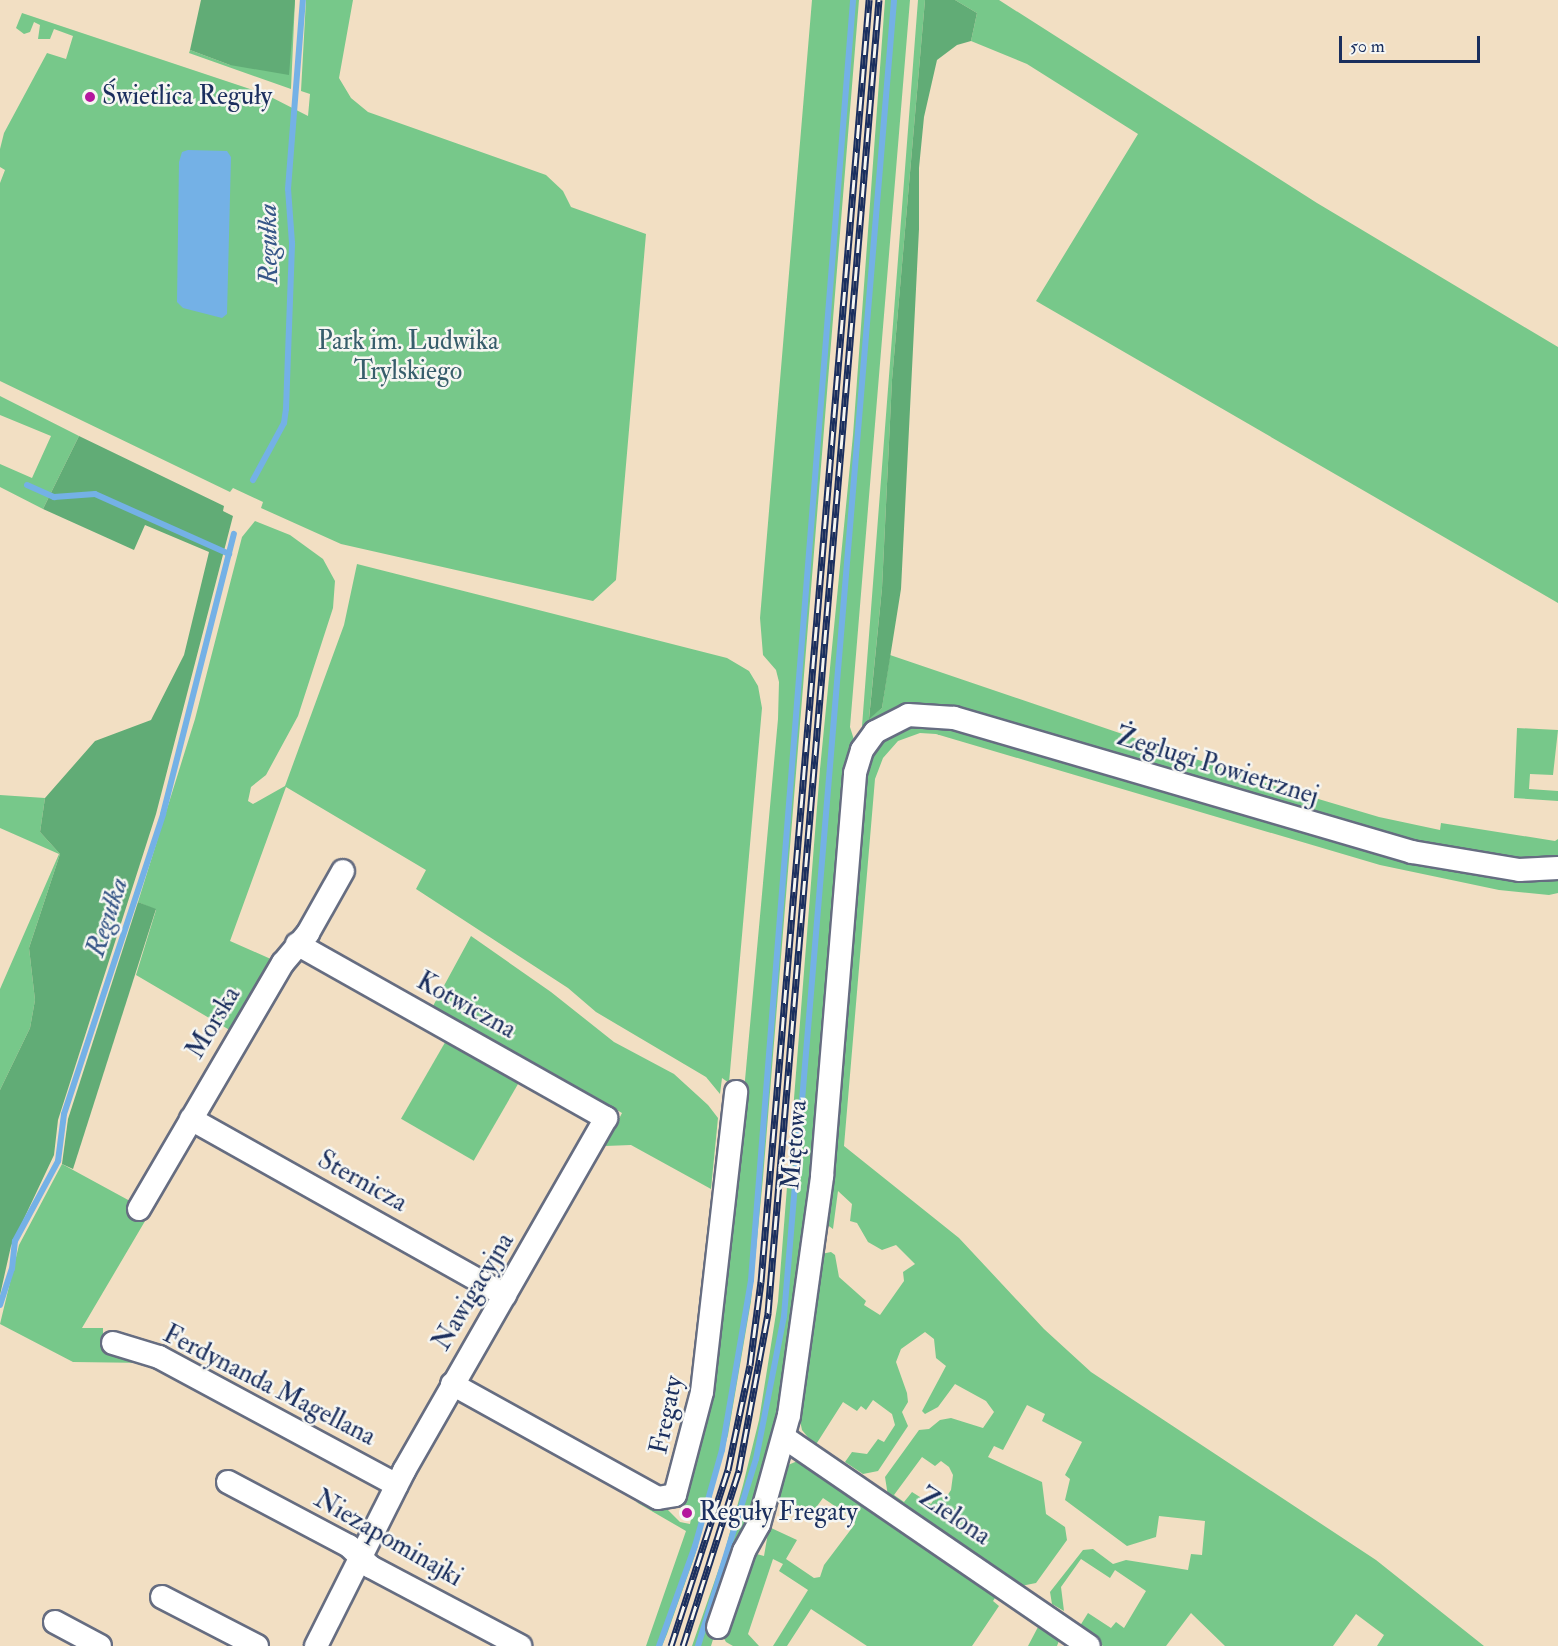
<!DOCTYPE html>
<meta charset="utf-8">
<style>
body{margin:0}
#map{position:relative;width:1558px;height:1646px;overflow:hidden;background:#f2dfc3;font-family:"IM FELL Double Pica",serif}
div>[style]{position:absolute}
.green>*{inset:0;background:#77c88a;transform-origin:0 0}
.forest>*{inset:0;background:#61ac76}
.water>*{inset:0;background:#74b1e6}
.stream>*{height:6px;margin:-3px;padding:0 3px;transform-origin:3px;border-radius:3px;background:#74b1e6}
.roads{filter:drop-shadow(2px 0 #666d81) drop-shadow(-2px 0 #666d81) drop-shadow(0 2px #666d81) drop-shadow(0 -2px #666d81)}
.minor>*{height:22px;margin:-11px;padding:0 11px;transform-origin:11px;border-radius:11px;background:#fff}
.rail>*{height:7px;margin-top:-3.5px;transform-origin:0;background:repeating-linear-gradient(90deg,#f6f6f2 0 14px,#1b2f5e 0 28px);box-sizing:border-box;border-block:2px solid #1b2f5e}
.dots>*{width:16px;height:16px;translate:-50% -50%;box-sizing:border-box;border:3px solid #f6f6f2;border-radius:50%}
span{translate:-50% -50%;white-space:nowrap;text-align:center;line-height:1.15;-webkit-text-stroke:5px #f6f6f2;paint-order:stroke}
.poi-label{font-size:26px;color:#1b2f5e}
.left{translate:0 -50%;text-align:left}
.park-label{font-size:26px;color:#375d6b}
.street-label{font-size:26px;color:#1b2f5e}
.water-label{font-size:27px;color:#365687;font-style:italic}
.scale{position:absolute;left:1339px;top:36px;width:141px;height:27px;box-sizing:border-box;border:3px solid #1b2f5e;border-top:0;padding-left:8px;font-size:18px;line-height:21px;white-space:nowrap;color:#1b2f5e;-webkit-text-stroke:4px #f6f6f2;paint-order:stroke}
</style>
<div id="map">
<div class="green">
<i style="clip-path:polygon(295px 0,291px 89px,189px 53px,190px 50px,230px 65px)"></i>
<i style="clip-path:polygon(306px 0,353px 0,339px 78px,351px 98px,368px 112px,546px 175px,563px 191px,571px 207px,646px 234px,616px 580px,593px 601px,341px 544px,261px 508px,263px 502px,233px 488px,230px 492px,0 381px,0 183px,5px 170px,0 167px,0 149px,4px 133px,47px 53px,66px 59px,73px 36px,54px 29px,50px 39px,38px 39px,40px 25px,34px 22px,30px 32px,24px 34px,16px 28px,22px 13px,265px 94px,308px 116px,310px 94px,301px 91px)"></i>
<i style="clip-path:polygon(812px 0,859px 0,763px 1178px,751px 1301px,728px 1435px,695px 1555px,667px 1634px,662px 1646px,646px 1646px,686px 1531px,636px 1502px,667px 1509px,680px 1522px,690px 1524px,693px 1509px,678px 1504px,687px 1495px,709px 1405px,727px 1277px,778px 719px,779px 682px,776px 670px,763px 655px,760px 618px)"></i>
<i style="clip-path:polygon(885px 0,910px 0,850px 727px,855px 743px,810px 1212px,773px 1445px,711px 1646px,692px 1646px,724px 1554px,743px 1485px,759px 1420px,778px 1301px,820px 769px,853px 435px)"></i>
<i style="clip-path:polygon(918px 0,925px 0,892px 380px,882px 588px,869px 718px,882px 708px,890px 655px,1278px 787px,1379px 817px,1440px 830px,1441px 823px,1555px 841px,1558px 839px,1558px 860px,1543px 863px,1429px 849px,905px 707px,892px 710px,866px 730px,862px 726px)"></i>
<i style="clip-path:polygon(955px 0,999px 0,1317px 203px,1558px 347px,1558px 603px,1036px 301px,1138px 134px,1027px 64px,971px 41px,977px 13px)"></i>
<i style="clip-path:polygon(0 396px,79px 436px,43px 509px,0 487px,0 464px,32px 478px,51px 436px,0 415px)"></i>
<i style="clip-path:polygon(255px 521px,290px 535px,323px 559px,335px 581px,333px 608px,298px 716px,266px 775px,251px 787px,248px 801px,253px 804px,285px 786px,344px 625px,357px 564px,727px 658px,749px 671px,758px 686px,762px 708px,729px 1083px,722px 1078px,720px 1094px,706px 1077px,596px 1012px,568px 988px,416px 889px,426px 870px,286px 787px,230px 941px,273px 960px,233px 1032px,136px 975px,156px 910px,138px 902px,195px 719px,242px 537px)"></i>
<i style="clip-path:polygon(evenodd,939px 724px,1558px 876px,1558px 893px,1549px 895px,1499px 890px,1380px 865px,936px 734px,920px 733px,898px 741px,883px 758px,875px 779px,844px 1146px,959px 1238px,1044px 1329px,1091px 1372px,1376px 1560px,1484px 1646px,1377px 1646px,1384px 1635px,1356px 1614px,1333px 1646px,1225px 1646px,1191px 1613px,1166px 1646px,1103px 1646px,1078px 1629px,1088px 1613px,1111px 1628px,1116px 1622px,1124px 1628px,1146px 1591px,1115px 1570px,1110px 1578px,1081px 1559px,1061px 1587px,1064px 1611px,1052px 1604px,1050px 1592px,1083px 1550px,1093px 1549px,1113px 1564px,1126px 1560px,1188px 1570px,1191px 1554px,1202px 1555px,1205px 1521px,1159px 1516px,1156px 1537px,1127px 1546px,1065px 1500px,1070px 1479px,1065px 1475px,1082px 1442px,1042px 1421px,1045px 1414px,1027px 1405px,1003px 1450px,994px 1446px,988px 1457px,1042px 1482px,1046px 1514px,1065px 1527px,1067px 1540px,1036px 1583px,1021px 1586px,888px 1496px,885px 1477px,919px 1430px,929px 1429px,940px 1420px,951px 1418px,983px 1428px,994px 1412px,986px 1401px,955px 1384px,938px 1407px,925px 1414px,922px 1411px,946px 1366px,936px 1358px,934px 1339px,925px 1332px,901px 1349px,896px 1362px,907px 1393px,908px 1402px,902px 1412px,908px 1426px,878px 1471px,863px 1474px,845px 1462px,852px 1452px,867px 1454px,878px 1439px,884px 1442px,895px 1425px,892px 1414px,873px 1400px,866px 1410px,861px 1406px,857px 1411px,843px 1402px,815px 1446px,802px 1430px,799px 1416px,821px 1254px,831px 1252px,835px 1255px,839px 1277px,866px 1301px,864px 1305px,880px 1315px,904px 1281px,903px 1272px,915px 1264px,896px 1245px,882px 1250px,868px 1242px,857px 1223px,850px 1221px,852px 1204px,838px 1191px,833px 1229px,826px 1224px,864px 772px,878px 744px,901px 727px,939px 724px,922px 1457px,935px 1466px,941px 1461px,949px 1467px,953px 1475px,951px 1490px,945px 1499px,937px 1494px,931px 1504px,912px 1492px,904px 1502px,894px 1495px,922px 1457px)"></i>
<i style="clip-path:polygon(1517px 728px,1558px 730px,1553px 775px,1530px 774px,1529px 789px,1558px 791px,1558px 801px,1514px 798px)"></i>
<i style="clip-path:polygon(0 795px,45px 798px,40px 832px,60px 854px,29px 948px,35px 1000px,30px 1028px,0 1090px,0 989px,59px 854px,0 828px)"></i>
<i style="clip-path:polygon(471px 936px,551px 992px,614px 1042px,674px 1074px,708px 1105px,718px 1118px,711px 1189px,631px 1145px,605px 1146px,622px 1113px,433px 1006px)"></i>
<i style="left:447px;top:1039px;width:84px;height:92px;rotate:30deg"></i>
<i style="clip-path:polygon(62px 1164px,130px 1201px,148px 1216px,82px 1328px,103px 1328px,103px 1350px,150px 1363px,73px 1362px,0 1324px,19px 1245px)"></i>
<i style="clip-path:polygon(800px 1460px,1005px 1597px,1002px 1601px,995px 1598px,993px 1601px,999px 1606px,972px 1646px,867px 1646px,811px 1609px,787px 1646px,773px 1646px,808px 1590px,779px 1571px,783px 1564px,773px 1559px,748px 1634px,759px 1646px,733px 1646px,726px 1642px,722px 1635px,753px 1553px,764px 1556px,769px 1527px,797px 1540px,786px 1559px,814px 1578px,820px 1577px,824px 1565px,855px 1524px,851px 1517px,823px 1498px,812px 1513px,778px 1497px,788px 1465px)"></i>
<i style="clip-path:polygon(1025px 1609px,1061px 1635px,1057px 1646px,1028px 1646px,1038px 1627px,1021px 1615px)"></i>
</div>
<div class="forest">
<i style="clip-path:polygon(201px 0,295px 0,289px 75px,230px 65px,190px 50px)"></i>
<i style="clip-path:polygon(925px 0,955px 0,977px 13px,971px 41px,957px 45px,937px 60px,924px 117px,919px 168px,919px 229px,901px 589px,882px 708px,869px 719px,882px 588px,892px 380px)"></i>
<i style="clip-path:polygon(79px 436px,224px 506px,223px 511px,233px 516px,156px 814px,58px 1120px,54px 1155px,11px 1246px,0 1295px,0 1090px,30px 1028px,35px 1000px,29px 948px,60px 854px,40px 832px,45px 798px,95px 741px,151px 720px,184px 655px,209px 552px,145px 525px,134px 550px,43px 509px)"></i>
<i style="clip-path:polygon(138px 902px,156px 909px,73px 1169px,62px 1164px,68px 1119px)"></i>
</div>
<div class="water">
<i style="clip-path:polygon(188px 150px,227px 151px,231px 157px,227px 314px,222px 318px,183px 308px,177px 302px,179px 162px,182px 152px)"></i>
</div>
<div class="stream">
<i style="left:253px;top:480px;width:65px;rotate:-61.5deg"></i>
<i style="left:284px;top:423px;width:14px;rotate:-82deg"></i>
<i style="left:286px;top:409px;width:166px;rotate:-87.9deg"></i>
<i style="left:292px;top:243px;width:54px;rotate:-94.2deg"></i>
<i style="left:288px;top:189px;width:190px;rotate:-85.5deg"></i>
<i style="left:27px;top:485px;width:30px;rotate:24deg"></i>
<i style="left:54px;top:497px;width:41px;rotate:-4.2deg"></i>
<i style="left:95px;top:494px;width:147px;rotate:24.1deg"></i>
<i style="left:0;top:1305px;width:38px;rotate:-72deg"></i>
<i style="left:12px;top:1269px;width:28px;rotate:-84deg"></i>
<i style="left:15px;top:1241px;width:91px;rotate:-61.7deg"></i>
<i style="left:58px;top:1161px;width:47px;rotate:-82.7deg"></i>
<i style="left:64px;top:1114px;width:316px;rotate:-71.7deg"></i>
<i style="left:163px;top:814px;width:289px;rotate:-75.8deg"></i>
<i style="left:659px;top:1646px;width:106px;rotate:-70.2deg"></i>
<i style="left:695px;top:1546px;width:100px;rotate:-74.3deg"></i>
<i style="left:722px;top:1450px;width:172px;rotate:-80.3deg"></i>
<i style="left:751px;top:1280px;width:1284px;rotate:-85.44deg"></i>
<i style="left:698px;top:1646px;width:196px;rotate:-72.8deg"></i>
<i style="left:756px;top:1459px;width:146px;rotate:-78.9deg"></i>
<i style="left:784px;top:1316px;width:1321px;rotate:-85.22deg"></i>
</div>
<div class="roads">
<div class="minor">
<i style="left:297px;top:944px;width:355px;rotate:29.4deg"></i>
<i style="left:606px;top:1118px;width:407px;rotate:119.8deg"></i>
<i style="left:404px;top:1471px;width:196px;rotate:116.7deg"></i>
<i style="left:191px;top:1119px;width:360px;rotate:29.3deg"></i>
<i style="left:139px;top:1209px;width:285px;rotate:-59.7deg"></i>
<i style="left:283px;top:963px;width:39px;rotate:-50deg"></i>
<i style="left:308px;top:933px;width:71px;rotate:-60.6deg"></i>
<i style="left:113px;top:1343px;width:48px;rotate:16.9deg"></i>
<i style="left:159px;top:1357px;width:270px;rotate:28.3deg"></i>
<i style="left:452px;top:1384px;width:235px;rotate:29deg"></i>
<i style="left:658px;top:1498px;width:17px;rotate:-10deg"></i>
<i style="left:675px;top:1495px;width:106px;rotate:-75.3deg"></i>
<i style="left:702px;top:1392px;width:302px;rotate:-83.5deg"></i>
<i style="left:785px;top:1438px;width:368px;rotate:34.4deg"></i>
<i style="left:228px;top:1482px;width:137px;rotate:27.9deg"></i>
<i style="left:349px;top:1546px;width:30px;rotate:44deg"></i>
<i style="left:371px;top:1567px;width:169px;rotate:27.9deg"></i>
<i style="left:162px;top:1597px;width:107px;rotate:27.3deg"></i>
<i style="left:55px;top:1622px;width:51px;rotate:28.1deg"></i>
<i style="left:718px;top:1627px;width:80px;rotate:-71.1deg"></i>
<i style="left:744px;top:1551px;width:31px;rotate:-61deg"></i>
<i style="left:759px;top:1524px;width:113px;rotate:-74.6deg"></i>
<i style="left:789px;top:1415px;width:241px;rotate:-82.1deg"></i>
<i style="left:822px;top:1176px;width:404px;rotate:-85.3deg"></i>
<i style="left:855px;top:773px;width:24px;rotate:-73deg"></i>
<i style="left:862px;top:750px;width:22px;rotate:-54deg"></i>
<i style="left:875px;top:732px;width:37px;rotate:-27deg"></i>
<i style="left:908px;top:715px;width:46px;rotate:3.7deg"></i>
<i style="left:954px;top:718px;width:477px;rotate:16.3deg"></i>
<i style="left:1412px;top:852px;width:109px;rotate:9.5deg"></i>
<i style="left:1519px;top:870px;width:39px;rotate:-3deg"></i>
</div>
</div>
<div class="rail">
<i style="left:671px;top:1646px;width:185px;rotate:-72.1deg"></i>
<i style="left:728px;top:1470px;width:107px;rotate:-78.2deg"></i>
<i style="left:750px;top:1365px;width:84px;rotate:-82.5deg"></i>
<i style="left:761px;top:1282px;width:1287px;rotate:-85.18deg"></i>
<i style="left:683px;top:1646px;width:185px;rotate:-72.3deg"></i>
<i style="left:739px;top:1470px;width:160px;rotate:-79.5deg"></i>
<i style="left:768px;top:1313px;width:1318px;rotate:-85.17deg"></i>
</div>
<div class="dots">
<i style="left:90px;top:97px;background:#b5179e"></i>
<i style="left:687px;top:1513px;background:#b5179e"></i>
</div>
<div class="poi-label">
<span class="left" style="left:102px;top:97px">Świetlica Reguły</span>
<span class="left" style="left:699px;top:1513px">Reguły Fregaty</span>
</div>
<div class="park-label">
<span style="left:408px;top:357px">Park im. Ludwika<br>Trylskiego</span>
</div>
<div class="street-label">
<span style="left:1217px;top:767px;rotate:17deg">Żeglugi Powietrznej</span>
<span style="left:466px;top:1006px;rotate:29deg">Kotwiczna</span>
<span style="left:214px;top:1023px;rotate:-59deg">Morska</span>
<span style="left:795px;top:1145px;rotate:-85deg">Miętowa</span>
<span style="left:362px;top:1182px;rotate:29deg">Sternicza</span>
<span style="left:474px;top:1292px;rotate:-59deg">Nawigacyjna</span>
<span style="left:269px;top:1386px;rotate:27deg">Ferdynanda Magellana</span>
<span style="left:667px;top:1415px;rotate:-78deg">Fregaty</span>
<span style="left:954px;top:1517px;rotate:34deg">Zielona</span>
<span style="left:388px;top:1539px;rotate:30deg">Niezapominajki</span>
</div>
<div class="water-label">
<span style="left:268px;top:244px;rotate:-91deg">Regułka</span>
<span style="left:107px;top:917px;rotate:-72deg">Regułka</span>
</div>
<div class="scale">50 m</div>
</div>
